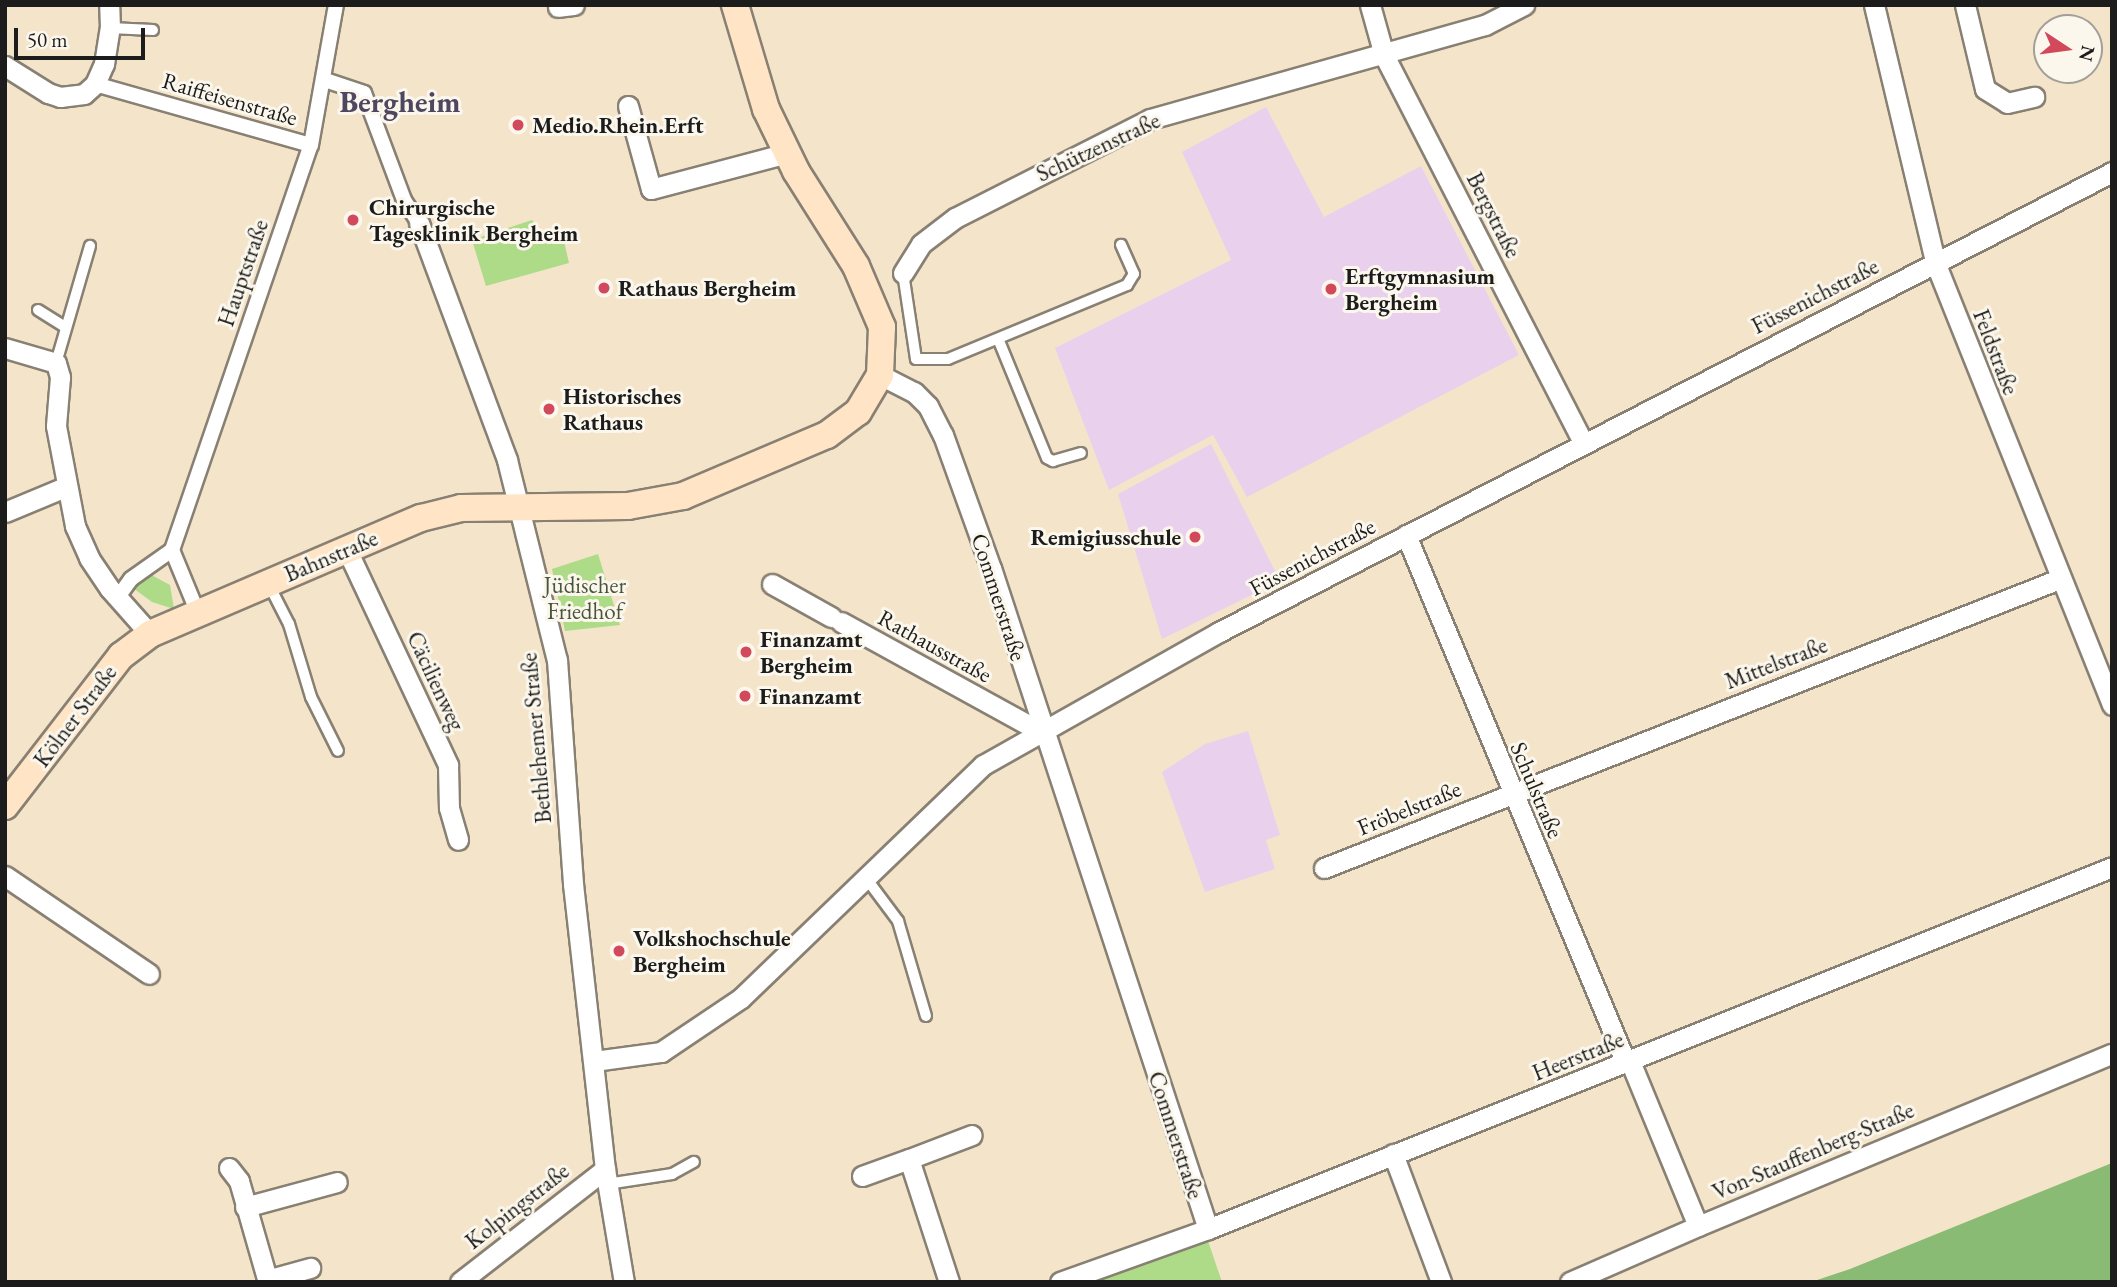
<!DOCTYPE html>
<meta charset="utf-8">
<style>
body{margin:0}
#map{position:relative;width:2117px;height:1287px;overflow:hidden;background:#f4e4ca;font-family:"EB Garamond",serif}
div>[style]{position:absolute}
.built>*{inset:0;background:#e9d1ed}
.green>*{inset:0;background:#addb88}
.forest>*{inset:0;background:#8abb74}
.roads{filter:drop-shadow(2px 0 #888073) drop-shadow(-2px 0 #888073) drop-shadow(0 2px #888073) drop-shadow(0 -2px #888073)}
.service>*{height:10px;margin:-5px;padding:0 5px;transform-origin:5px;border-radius:5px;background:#fff}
.pedestrian>*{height:14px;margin:-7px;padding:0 7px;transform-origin:7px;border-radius:7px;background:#fff}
.minor>*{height:19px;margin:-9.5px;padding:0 9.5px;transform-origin:9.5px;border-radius:9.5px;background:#fff}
.secondary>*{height:26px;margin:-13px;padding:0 13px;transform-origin:13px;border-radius:13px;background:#ffe4c6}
.dots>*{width:19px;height:19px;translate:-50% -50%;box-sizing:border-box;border:4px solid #fbf7ec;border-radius:50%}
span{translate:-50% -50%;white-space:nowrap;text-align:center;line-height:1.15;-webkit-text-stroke:6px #fbf7ec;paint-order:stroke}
.street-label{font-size:23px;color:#1c1c1c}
.poi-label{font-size:23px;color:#1c1c1c;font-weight:700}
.left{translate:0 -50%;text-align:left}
.right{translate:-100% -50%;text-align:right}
.park-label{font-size:23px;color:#48553c}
.district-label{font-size:30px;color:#4e475f;font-weight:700}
.frame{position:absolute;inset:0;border:7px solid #1c1c1c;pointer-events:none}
.north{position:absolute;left:2033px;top:14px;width:70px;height:70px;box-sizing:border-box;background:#fbf7ec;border:2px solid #a29f99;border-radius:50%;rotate:103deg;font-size:19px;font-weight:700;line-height:28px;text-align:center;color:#1c1c1c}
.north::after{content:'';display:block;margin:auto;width:24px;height:32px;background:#d1495b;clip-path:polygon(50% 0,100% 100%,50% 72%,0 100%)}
.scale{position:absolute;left:14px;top:28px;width:131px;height:32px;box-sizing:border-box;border:4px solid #1c1c1c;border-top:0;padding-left:9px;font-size:21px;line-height:24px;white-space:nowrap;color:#1c1c1c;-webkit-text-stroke:5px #fbf7ec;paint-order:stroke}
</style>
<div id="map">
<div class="built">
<i style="clip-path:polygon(1266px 107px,1324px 217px,1421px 166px,1519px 355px,1247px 497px,1213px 435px,1109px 490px,1055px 348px,1231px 260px,1182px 152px)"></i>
<i style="clip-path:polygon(1211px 444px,1280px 581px,1162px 639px,1118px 494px)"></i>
<i style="clip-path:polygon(1248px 731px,1280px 835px,1266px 840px,1275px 869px,1205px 892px,1162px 772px,1205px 744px)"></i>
</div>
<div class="green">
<i style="clip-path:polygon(532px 220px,540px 231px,563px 237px,569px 263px,486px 286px,472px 240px)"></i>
<i style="clip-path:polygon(598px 554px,620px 625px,565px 631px,552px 569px)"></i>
<i style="clip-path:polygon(146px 572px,170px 585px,174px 609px,152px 602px,133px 588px)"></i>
<i style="clip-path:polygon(1207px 1238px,1222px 1282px,1088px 1282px)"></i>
</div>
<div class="forest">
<i style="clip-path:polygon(2112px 1163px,2112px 1282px,1811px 1282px,1850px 1269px)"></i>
</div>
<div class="roads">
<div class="service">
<i style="left:110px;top:28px;width:43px;rotate:2.7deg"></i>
<i style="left:903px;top:273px;width:87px;rotate:81.4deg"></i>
<i style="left:916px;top:359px;width:32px"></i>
<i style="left:948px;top:359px;width:194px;rotate:-22.5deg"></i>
<i style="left:1127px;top:285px;width:13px;rotate:-58deg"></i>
<i style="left:1134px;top:274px;width:32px;rotate:-114deg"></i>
<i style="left:38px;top:310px;width:32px;rotate:32deg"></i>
<i style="left:999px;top:341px;width:126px;rotate:67.7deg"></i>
<i style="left:1047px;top:458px;width:7px;rotate:27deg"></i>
<i style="left:1053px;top:461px;width:29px;rotate:-16deg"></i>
<i style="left:56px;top:363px;width:122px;rotate:-73.8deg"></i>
<i style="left:268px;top:583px;width:46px;rotate:62.9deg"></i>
<i style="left:289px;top:624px;width:76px;rotate:73.2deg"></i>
<i style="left:311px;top:697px;width:60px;rotate:63.4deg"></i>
<i style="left:866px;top:878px;width:54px;rotate:53.3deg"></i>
<i style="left:898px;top:921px;width:99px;rotate:73.6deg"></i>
<i style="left:607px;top:1184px;width:66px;rotate:-8.7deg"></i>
<i style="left:672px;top:1174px;width:25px;rotate:-29deg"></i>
</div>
<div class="pedestrian">
<i style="left:325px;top:80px;width:41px;rotate:18.4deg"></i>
<i style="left:364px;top:93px;width:114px;rotate:69.5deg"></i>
<i style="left:404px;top:200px;width:27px;rotate:57deg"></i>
<i style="left:95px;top:84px;width:224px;rotate:15.8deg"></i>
<i style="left:172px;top:550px;width:68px;rotate:67.6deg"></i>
<i style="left:118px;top:597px;width:22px;rotate:-54deg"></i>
<i style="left:131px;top:579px;width:50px;rotate:-35.3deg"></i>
<i style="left:172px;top:550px;width:428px;rotate:-71.1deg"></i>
<i style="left:311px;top:145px;width:142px;rotate:-79.9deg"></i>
</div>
<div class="minor">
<i style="left:1370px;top:5px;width:52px;rotate:74.4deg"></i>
<i style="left:1384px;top:55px;width:436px;rotate:62.8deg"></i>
<i style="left:1874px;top:5px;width:264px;rotate:76.6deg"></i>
<i style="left:1935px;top:262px;width:477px;rotate:68.2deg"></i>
<i style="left:1965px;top:5px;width:86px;rotate:76.6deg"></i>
<i style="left:1985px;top:89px;width:26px;rotate:32deg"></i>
<i style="left:2007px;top:103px;width:28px;rotate:-13deg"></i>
<i style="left:558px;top:7px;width:16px;rotate:-7deg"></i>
<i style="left:5px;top:66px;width:51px;rotate:32.1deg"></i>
<i style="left:48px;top:93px;width:13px;rotate:18deg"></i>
<i style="left:60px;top:97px;width:24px;rotate:-7deg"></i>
<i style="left:84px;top:94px;width:15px;rotate:-42deg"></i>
<i style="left:95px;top:84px;width:22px;rotate:-66deg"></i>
<i style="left:104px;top:64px;width:36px;rotate:-81deg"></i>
<i style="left:110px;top:28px;width:23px;rotate:-92deg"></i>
<i style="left:628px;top:106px;width:86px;rotate:74.5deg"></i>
<i style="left:651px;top:189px;width:141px;rotate:-14.8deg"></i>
<i style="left:419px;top:223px;width:253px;rotate:69.6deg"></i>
<i style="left:507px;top:460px;width:206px;rotate:76deg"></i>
<i style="left:557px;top:660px;width:225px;rotate:85.9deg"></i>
<i style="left:573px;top:884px;width:287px;rotate:83.6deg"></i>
<i style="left:605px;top:1169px;width:115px;rotate:80.5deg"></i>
<i style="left:903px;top:273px;width:34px;rotate:-58deg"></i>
<i style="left:921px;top:244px;width:43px;rotate:-37.4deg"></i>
<i style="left:955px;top:218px;width:219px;rotate:-26.9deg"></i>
<i style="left:1150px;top:119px;width:348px;rotate:-15.7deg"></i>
<i style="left:1485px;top:25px;width:44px;rotate:-27.1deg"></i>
<i style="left:5px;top:348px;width:53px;rotate:16.4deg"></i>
<i style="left:56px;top:363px;width:15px;rotate:74deg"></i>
<i style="left:60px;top:377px;width:49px;rotate:94.7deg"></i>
<i style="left:56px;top:426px;width:102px;rotate:79.2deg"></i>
<i style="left:75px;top:526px;width:35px;rotate:66deg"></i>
<i style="left:89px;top:558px;width:37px;rotate:56deg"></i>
<i style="left:110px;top:589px;width:60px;rotate:48.4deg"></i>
<i style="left:880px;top:375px;width:38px;rotate:27deg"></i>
<i style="left:914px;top:392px;width:20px;rotate:45deg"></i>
<i style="left:928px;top:406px;width:33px;rotate:63deg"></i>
<i style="left:943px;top:435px;width:141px;rotate:70.2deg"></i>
<i style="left:991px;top:568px;width:696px;rotate:71.83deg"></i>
<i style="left:5px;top:512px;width:65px;rotate:-22.6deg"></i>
<i style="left:1406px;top:535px;width:572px;rotate:67.38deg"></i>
<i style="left:347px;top:550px;width:238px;rotate:64.8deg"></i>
<i style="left:448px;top:765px;width:43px;rotate:88.7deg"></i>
<i style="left:449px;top:808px;width:33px;rotate:74deg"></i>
<i style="left:772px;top:584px;width:68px;rotate:29.2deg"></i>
<i style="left:841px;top:622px;width:230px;rotate:28.8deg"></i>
<i style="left:1324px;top:868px;width:790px;rotate:-21.46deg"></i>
<i style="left:5px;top:876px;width:174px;rotate:34.2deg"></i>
<i style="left:594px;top:1061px;width:68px;rotate:-7.7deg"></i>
<i style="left:661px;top:1052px;width:97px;rotate:-34deg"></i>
<i style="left:741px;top:998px;width:336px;rotate:-43.9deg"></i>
<i style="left:983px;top:765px;width:271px;rotate:-29.4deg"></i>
<i style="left:1219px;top:632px;width:1005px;rotate:-27.25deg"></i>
<i style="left:1630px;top:1061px;width:178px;rotate:67.6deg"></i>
<i style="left:1698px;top:1226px;width:448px;rotate:-22.6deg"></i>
<i style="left:1393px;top:1154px;width:137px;rotate:69.4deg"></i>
<i style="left:229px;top:1168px;width:16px;rotate:52deg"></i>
<i style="left:239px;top:1181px;width:105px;rotate:74deg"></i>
<i style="left:862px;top:1176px;width:50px;rotate:-19.9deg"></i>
<i style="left:245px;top:1207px;width:95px;rotate:-15.2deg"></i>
<i style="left:267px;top:1280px;width:45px;rotate:-15.6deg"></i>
<i style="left:460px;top:1282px;width:184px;rotate:-37.9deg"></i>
<i style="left:949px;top:1282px;width:129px;rotate:-108deg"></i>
<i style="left:909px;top:1159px;width:67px;rotate:-20.9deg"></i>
<i style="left:1060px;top:1282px;width:157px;rotate:-19.7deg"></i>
<i style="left:1208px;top:1229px;width:974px;rotate:-21.82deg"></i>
<i style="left:1570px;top:1282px;width:140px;rotate:-23.6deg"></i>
</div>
<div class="secondary">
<i style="left:5px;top:806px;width:190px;rotate:-52.3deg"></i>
<i style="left:121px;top:656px;width:36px;rotate:-37deg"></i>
<i style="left:150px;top:634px;width:295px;rotate:-23.2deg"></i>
<i style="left:421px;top:518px;width:41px;rotate:-14deg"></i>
<i style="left:461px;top:508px;width:167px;rotate:-0.7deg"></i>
<i style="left:628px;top:506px;width:56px;rotate:-10.3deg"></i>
<i style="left:683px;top:496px;width:156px;rotate:-23deg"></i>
<i style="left:827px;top:435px;width:39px;rotate:-37deg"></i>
<i style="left:858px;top:412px;width:43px;rotate:-59.3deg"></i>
<i style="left:880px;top:375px;width:48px;rotate:-87.6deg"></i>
<i style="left:882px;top:327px;width:66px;rotate:-113.1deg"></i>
<i style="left:856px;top:266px;width:112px;rotate:-122.3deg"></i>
<i style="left:796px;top:171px;width:69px;rotate:-115.8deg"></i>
<i style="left:766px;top:109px;width:109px;rotate:-106.6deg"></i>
</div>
</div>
<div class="dots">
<i style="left:518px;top:125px;background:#d1495b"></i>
<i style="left:353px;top:220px;background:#d1495b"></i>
<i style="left:604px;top:288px;background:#d1495b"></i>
<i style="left:1331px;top:289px;background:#d1495b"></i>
<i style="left:549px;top:409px;background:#d1495b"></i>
<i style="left:1195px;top:537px;background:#d1495b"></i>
<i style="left:746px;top:652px;background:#d1495b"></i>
<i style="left:745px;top:696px;background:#d1495b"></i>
<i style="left:619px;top:951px;background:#d1495b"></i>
</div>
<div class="street-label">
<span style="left:230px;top:99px;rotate:16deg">Raiffeisenstraße</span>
<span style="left:1098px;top:147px;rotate:-25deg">Schützenstraße</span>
<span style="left:1494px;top:215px;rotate:63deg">Bergstraße</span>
<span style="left:243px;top:273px;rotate:-71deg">Hauptstraße</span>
<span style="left:1815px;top:296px;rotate:-27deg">Füssenichstraße</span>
<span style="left:1996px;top:352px;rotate:69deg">Feldstraße</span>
<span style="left:331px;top:556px;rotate:-23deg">Bahnstraße</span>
<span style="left:1312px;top:557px;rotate:-28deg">Füssenichstraße</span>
<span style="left:999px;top:597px;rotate:72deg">Commerstraße</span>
<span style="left:935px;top:646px;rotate:29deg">Rathausstraße</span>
<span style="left:1776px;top:663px;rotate:-21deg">Mittelstraße</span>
<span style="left:436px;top:681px;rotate:65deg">Cäcilienweg</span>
<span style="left:75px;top:716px;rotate:-53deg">Kölner Straße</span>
<span style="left:536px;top:738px;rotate:-95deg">Bethlehemer Straße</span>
<span style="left:1537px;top:790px;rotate:67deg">Schulstraße</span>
<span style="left:1409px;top:808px;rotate:-22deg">Fröbelstraße</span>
<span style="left:1578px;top:1056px;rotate:-22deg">Heerstraße</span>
<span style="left:1176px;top:1135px;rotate:72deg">Commerstraße</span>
<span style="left:1813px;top:1151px;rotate:-23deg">Von-Stauffenberg-Straße</span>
<span style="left:517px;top:1206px;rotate:-38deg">Kolpingstraße</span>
</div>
<div class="poi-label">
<span class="left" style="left:532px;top:125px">Medio.Rhein.Erft</span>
<span class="left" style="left:369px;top:220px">Chirurgische<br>Tagesklinik Bergheim</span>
<span class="left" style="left:1345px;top:289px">Erftgymnasium<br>Bergheim</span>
<span class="left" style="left:618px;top:288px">Rathaus Bergheim</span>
<span class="left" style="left:563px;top:409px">Historisches<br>Rathaus</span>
<span class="right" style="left:1181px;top:537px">Remigiusschule</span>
<span class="left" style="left:760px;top:652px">Finanzamt<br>Bergheim</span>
<span class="left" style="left:759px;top:696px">Finanzamt</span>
<span class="left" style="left:633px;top:951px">Volkshochschule<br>Bergheim</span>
</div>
<div class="park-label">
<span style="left:585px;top:598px">Jüdischer<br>Friedhof</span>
</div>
<div class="district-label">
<span style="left:400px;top:102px">Bergheim</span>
</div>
<div class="frame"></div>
<div class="north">N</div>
<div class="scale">50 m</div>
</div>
